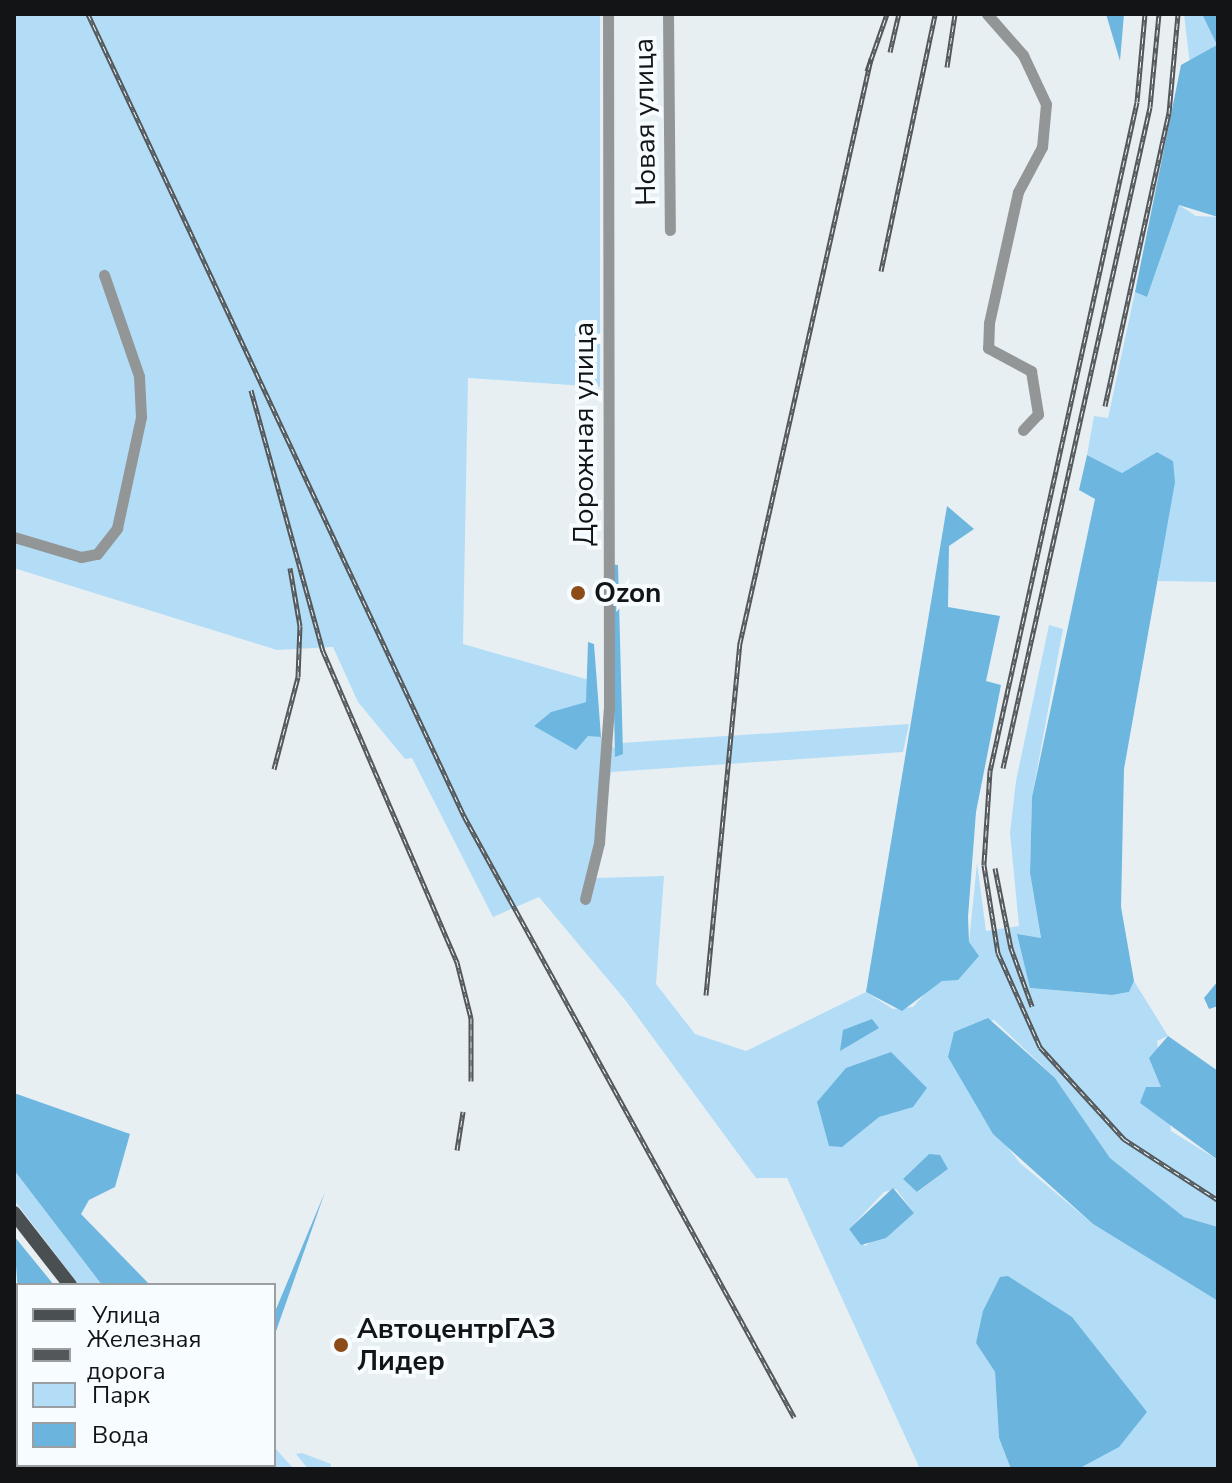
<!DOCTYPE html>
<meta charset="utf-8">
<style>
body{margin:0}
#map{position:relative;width:1232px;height:1483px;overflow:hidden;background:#e8eff3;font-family:"Nunito Sans",sans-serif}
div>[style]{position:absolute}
.green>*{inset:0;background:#b3ddf6}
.forest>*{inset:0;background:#6cb6e0}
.water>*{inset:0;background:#6bb4de}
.minor>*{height:11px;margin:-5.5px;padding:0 5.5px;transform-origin:5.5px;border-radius:5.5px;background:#939697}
.major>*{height:14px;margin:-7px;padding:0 7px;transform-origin:7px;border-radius:7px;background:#4a4f52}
.rail>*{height:5px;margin-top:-2.5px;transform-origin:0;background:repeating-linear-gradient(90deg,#f6fcff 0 6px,#535759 0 12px);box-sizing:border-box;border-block:2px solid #535759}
.dots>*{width:22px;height:22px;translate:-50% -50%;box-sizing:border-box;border:4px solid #f6fcff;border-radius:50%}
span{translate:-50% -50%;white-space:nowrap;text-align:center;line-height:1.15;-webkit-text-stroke:8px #f6fcff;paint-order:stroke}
.street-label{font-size:28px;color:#121416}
.poi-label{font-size:28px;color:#121416;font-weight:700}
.left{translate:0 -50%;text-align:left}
.frame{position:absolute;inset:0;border:16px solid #121416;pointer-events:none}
.legend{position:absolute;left:16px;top:1283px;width:260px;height:184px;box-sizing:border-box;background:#f6fcff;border:2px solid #9b9fa2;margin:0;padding:10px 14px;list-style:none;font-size:24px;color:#121416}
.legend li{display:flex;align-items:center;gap:16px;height:40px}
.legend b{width:40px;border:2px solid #9b9fa2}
</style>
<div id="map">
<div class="green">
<i style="clip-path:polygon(evenodd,14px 14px,600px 14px,600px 387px,468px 378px,463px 644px,589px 680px,586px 702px,551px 712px,534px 726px,601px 737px,622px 754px,621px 743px,909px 724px,903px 752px,611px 772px,595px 878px,664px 876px,656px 984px,695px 1034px,746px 1051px,866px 992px,893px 1009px,913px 1007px,969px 942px,977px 863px,986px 931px,1019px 926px,1010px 833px,1016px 781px,1049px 625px,1063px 629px,1032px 797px,1030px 873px,1041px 939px,1030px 988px,1112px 995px,1129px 992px,1134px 981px,1168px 1036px,1157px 1041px,1171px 1131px,1218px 1160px,1218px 1227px,1184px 1217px,1110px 1158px,1055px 1078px,994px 1020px,954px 1032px,980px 1112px,1020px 1163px,1093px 1224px,1218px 1301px,1218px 1469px,1078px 1469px,1106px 1449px,1000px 1277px,976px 1343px,995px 1372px,999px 1438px,1011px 1469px,920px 1469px,787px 1178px,756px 1178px,626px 1001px,539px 897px,493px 917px,412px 758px,405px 759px,358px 702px,333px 647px,277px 650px,14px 568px,14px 14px,929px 1154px,948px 1169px,918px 1192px,903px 1179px,929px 1154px,14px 14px,896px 1189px,914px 1213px,865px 1246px,849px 1229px,884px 1192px,896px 1189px)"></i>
<i style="clip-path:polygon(1184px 14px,1202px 14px,1217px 45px,1190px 65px)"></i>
<i style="clip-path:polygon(1179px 205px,1196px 216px,1218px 217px,1218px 582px,1158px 581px,1173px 461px,1157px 452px,1122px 473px,1087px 455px,1094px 416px,1108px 418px,1135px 292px,1147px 297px)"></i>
<i style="clip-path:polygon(14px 1170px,102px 1285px,79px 1285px,14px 1200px)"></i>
<i style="clip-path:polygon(14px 1289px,18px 1465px,156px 1469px,14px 1469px)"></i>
<i style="clip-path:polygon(274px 1447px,294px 1469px,220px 1465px,274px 1465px)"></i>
<i style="clip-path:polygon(302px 1453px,331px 1464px,330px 1469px,308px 1469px,296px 1454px)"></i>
</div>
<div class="forest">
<i style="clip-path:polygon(1106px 14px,1124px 14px,1120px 61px)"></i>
<i style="clip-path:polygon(1202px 14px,1218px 14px,1218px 217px,1179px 205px,1147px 297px,1135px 292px,1181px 65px,1217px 45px)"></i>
<i style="clip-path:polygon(1157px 452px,1173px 461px,1175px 482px,1124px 769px,1121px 907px,1134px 981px,1129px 992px,1112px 995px,1030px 988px,1017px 934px,1041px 938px,1030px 873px,1032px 797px,1095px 499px,1079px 490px,1087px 455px,1122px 473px)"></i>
<i style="clip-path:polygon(947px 506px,974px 529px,949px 546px,948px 607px,1000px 616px,986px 681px,1001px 685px,976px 812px,968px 917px,969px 942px,979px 956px,958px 980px,942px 981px,902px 1011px,866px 992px)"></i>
<i style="clip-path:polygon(611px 564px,618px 565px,623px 754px,615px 757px)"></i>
<i style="clip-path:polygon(588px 642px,594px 644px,601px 737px,588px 736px,576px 750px,534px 726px,551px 712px,586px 702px)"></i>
<i style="clip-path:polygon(988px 1018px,1055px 1078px,1110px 1158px,1184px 1217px,1218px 1227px,1218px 1301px,1093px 1224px,993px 1134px,948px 1057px,954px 1032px)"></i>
<i style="clip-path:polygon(1168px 1036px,1218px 1071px,1218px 1160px,1140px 1103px,1146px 1087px,1161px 1087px,1149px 1058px)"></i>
<i style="clip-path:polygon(14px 1093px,130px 1134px,115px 1187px,89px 1200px,81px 1214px,150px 1285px,102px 1285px,14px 1170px)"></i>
<i style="clip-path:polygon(325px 1192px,274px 1337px,274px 1314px)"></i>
<i style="clip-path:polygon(14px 1236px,54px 1285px,18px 1285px,18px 1294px)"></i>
</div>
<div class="water">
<i style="clip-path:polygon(1218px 981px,1218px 1006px,1209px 1009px,1204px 998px)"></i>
<i style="clip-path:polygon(872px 1019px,879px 1028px,840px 1051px,843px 1030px)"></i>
<i style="clip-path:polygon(891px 1052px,927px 1088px,913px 1107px,879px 1117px,842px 1147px,829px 1146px,817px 1102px,846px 1068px)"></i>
<i style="clip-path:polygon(929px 1154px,940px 1155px,948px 1169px,917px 1192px,903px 1179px)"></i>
<i style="clip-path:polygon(893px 1188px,914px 1213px,886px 1238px,861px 1245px,849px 1229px)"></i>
<i style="clip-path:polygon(1008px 1276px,1072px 1317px,1147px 1412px,1119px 1447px,1078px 1469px,1011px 1469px,999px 1438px,995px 1372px,976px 1343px,983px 1311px,1000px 1277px)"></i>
</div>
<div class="minor">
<i style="left:668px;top:14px;width:216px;rotate:89.5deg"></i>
<i style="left:987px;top:14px;width:55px;rotate:48.7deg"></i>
<i style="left:1023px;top:55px;width:54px;rotate:64.9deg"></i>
<i style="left:1046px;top:104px;width:43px;rotate:95.3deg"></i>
<i style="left:1042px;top:147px;width:51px;rotate:118.1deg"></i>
<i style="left:1018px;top:192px;width:134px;rotate:102.5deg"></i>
<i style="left:989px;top:323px;width:25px;rotate:92deg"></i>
<i style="left:988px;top:348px;width:49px;rotate:28.1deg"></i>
<i style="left:1031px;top:371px;width:44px;rotate:80.8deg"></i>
<i style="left:1038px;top:414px;width:22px;rotate:133deg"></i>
<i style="left:14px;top:537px;width:70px;rotate:16.6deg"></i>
<i style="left:81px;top:557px;width:16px;rotate:-11deg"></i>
<i style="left:97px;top:554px;width:33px;rotate:-52deg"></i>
<i style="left:117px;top:528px;width:114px;rotate:-77.8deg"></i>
<i style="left:141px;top:417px;width:41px;rotate:-92.8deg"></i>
<i style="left:139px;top:376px;width:107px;rotate:-109.1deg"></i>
<i style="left:585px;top:899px;width:58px;rotate:-76deg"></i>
<i style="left:599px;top:843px;width:137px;rotate:-85.8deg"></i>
<i style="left:609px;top:706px;width:692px;rotate:-90.08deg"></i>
</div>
<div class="major">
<i style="left:14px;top:1213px;width:91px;rotate:52.1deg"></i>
<i style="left:212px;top:1465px;width:5px;rotate:53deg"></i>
</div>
<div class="rail">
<i style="left:88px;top:14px;width:886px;rotate:64.88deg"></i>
<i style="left:464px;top:816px;width:686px;rotate:61.23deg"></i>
<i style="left:1145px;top:14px;width:88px;rotate:95.2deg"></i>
<i style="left:1137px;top:102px;width:685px;rotate:102.39deg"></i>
<i style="left:990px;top:771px;width:94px;rotate:93.7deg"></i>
<i style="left:984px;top:865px;width:89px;rotate:81deg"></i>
<i style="left:998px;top:953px;width:103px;rotate:65.9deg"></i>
<i style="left:1040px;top:1047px;width:125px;rotate:47.6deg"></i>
<i style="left:1124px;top:1139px;width:112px;rotate:33deg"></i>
<i style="left:890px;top:52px;width:39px;rotate:-77deg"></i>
<i style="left:947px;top:67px;width:54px;rotate:-81.4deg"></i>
<i style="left:867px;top:71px;width:60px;rotate:-70.7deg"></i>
<i style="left:881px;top:271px;width:263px;rotate:-78.1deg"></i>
<i style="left:251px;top:390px;width:271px;rotate:74.6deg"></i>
<i style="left:323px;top:651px;width:339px;rotate:66.7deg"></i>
<i style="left:457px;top:962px;width:58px;rotate:76deg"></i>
<i style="left:471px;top:1018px;width:63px;rotate:90deg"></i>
<i style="left:1105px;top:406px;width:300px;rotate:-77.7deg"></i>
<i style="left:1169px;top:113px;width:99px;rotate:-84.8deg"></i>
<i style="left:1003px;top:768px;width:677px;rotate:-77.46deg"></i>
<i style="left:1150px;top:107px;width:93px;rotate:-84.5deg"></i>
<i style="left:274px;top:769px;width:95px;rotate:-75.4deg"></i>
<i style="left:298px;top:677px;width:51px;rotate:-87.8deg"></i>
<i style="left:300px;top:626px;width:59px;rotate:-99.8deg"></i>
<i style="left:995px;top:868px;width:82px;rotate:78.7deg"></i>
<i style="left:1011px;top:948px;width:62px;rotate:70.1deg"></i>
<i style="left:706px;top:995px;width:354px;rotate:-84.5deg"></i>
<i style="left:740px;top:643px;width:599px;rotate:-77.36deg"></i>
<i style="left:457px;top:1150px;width:39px;rotate:-81deg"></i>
</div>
<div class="dots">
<i style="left:578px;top:593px;background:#8d4c17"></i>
<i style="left:341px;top:1345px;background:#8d4c17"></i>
</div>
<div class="street-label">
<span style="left:645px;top:122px;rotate:-91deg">Новая улица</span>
<span style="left:584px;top:434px;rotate:-90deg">Дорожная улица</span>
</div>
<div class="poi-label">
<span class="left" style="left:594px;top:593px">Ozon</span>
<span class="left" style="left:357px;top:1345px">АвтоцентрГАЗ<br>Лидер</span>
</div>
<div class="frame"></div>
<ul class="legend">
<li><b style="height:10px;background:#4a4f52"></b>Улица</li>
<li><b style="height:10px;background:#535759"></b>Железная дорога</li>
<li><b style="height:22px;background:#b3ddf6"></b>Парк</li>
<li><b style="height:22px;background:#6bb4de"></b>Вода</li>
</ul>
</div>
